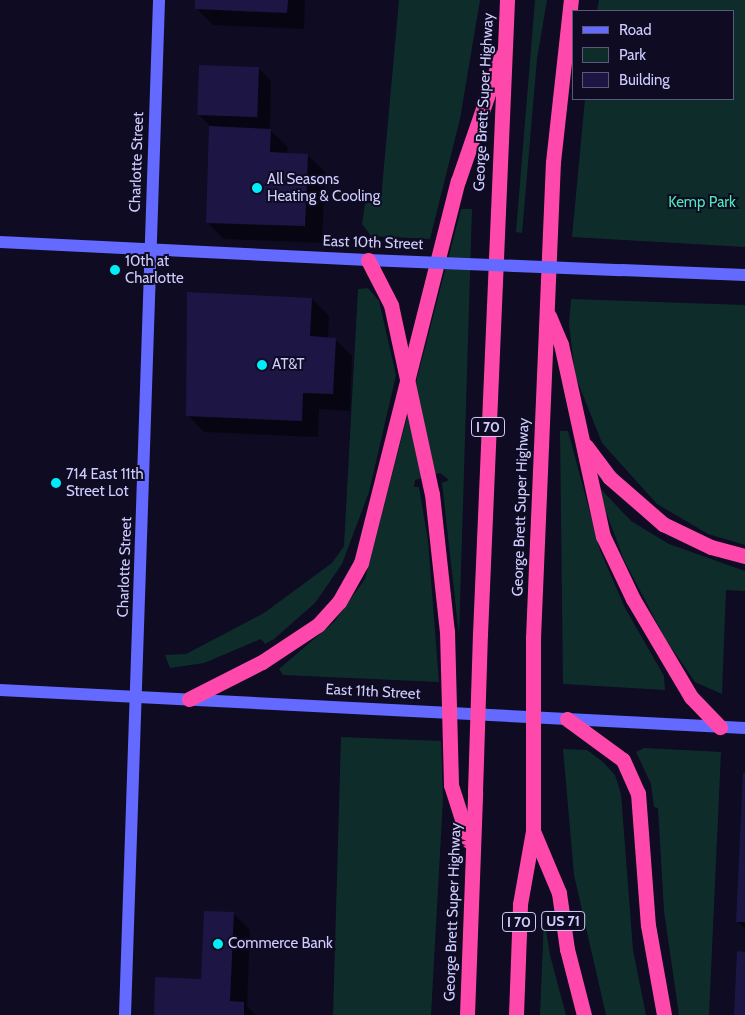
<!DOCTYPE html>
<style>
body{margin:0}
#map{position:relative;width:745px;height:1015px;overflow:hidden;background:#0e0b22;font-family:Cabin,sans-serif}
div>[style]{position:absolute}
.green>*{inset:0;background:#0e2d2a}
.shadow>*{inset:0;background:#0007}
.building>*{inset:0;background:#1d1645;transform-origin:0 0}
.secondary>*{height:12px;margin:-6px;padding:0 6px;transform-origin:6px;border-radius:6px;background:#6469ff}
.highway>*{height:15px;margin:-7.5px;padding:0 7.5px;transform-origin:7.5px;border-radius:7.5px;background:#ff48ab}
.secondary-bridge>*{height:12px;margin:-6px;padding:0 6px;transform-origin:6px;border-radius:6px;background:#6469ff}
.highway-bridge>*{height:15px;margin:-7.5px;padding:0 7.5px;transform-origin:7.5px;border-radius:7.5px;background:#ff48ab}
.dots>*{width:14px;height:14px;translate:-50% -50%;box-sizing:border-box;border:2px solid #0e0b22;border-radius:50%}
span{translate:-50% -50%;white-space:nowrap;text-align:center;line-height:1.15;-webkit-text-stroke:4px #0e0b22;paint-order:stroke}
.shield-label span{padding:1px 4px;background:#0e0b22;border:1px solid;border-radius:4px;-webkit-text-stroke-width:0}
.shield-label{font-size:14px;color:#cfcdff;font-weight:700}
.street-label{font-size:15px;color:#cfcdff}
.poi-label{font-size:15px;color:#cfcdff}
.left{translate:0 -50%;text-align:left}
.park-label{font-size:15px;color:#4fe8b9}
.legend{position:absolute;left:572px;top:10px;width:162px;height:90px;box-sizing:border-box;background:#0e0b22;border:1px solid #5b597a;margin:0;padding:6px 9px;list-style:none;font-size:15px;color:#cfcdff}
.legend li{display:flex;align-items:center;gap:10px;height:25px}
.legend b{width:25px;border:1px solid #5b597a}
</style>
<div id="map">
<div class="green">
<i style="clip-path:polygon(399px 0,480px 0,460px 119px,430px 239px,371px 236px,362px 224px,365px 204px,381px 199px)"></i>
<i style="clip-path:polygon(535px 0,547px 0,537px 59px,522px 233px,516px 232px)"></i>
<i style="clip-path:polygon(599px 0,745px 0,745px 247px,572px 237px,585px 99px,734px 99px,734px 11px,597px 11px)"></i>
<i style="clip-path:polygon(461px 209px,472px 209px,459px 635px,442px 483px,449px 480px,440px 473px,415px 480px,414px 487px,419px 487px,428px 541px,439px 682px,283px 675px,279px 669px,334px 622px,365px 579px)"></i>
<i style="clip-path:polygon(368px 288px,379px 301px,396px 375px,369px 492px,342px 564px,315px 603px,274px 639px,265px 644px,261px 639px,204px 663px,170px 668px,165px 655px,186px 654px,264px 613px,332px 563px,344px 546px,358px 289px)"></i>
<i style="clip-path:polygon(571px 299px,745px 305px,745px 545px,708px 534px,657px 504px,602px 443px,575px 375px,569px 324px)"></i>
<i style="clip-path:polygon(560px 431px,568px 431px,600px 550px,625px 608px,664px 676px,665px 690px,563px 684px)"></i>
<i style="clip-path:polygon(595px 483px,631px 521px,669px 544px,745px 571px,745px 591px,726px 590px,722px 694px,695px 682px,666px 640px,624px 560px)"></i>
<i style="clip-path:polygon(341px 737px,441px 741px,443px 799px,431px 1015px,333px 1015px)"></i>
<i style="clip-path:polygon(644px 748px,721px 752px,709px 1015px,679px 1015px,664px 911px,658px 808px,654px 807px,651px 784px,636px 752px)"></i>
<i style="clip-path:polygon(563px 749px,587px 750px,603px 762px,615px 775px,621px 794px,633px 950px,646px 1015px,606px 1015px,574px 875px)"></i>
<i style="clip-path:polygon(544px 918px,550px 955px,566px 1015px,540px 1015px)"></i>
</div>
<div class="shadow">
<i style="clip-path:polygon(196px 0,305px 0,304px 29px,213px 25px,196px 8px)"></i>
<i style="clip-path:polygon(258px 68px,271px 81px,270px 130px,288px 147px,287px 154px,308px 155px,325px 172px,322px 243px,224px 239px,207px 222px,210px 126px,198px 114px)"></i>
<i style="clip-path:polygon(312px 299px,329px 316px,328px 338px,335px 339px,352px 356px,350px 411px,319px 409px,318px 437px,204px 432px,188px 415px)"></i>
<i style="clip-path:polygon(745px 775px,745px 929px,737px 921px)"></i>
<i style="clip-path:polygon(233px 913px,250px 930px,247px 1006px,256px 1015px,155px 1015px,202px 980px)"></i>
</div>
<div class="building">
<i style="clip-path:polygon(195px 0,288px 0,287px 13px,195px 9px)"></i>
<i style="left:199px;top:65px;width:60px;height:50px;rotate:2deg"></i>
<i style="clip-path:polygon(209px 126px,271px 129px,270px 152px,308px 154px,305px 226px,206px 223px)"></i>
<i style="clip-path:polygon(187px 292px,312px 298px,310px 336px,336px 338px,333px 394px,303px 393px,302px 421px,186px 416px)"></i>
<i style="clip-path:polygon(743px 773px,745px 773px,745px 922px,736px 922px)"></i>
<i style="clip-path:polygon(204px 911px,234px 912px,230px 1001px,244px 1002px,244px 1015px,154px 1015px,155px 977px,201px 979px)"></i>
<i style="clip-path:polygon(737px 951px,745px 952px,745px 1015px,734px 1015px)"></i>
</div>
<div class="secondary">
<i style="left:0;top:242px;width:368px;rotate:2.8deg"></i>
<i style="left:622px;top:270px;width:123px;rotate:2.3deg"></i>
<i style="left:0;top:690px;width:746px;rotate:2.92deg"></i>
<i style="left:125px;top:1015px;width:1016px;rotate:-88.08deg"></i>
</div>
<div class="highway">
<i style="left:549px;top:316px;width:30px;rotate:67deg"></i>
<i style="left:561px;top:344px;width:197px;rotate:77.7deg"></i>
<i style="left:603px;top:536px;width:70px;rotate:64.5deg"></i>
<i style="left:633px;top:599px;width:114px;rotate:59.4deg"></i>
<i style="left:691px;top:697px;width:42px;rotate:46deg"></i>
<i style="left:586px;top:446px;width:39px;rotate:53deg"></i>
<i style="left:609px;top:477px;width:72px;rotate:41deg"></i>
<i style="left:663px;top:524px;width:53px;rotate:25.6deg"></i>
<i style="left:711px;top:547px;width:35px;rotate:15deg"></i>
<i style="left:432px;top:494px;width:138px;rotate:83.8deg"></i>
<i style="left:480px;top:634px;width:635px;rotate:-87.56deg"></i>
<i style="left:533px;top:638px;width:476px;rotate:-87.6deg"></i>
<i style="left:553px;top:162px;width:163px;rotate:-83.7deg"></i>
<i style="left:189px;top:699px;width:82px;rotate:-26.9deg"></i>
<i style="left:262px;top:662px;width:67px;rotate:-33.5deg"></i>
<i style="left:318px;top:625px;width:31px;rotate:-48deg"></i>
<i style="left:339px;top:602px;width:45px;rotate:-60.6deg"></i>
<i style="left:361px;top:563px;width:394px;rotate:-75.8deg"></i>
<i style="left:458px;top:181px;width:132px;rotate:-71deg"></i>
<i style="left:567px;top:719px;width:69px;rotate:36.2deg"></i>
<i style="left:623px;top:760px;width:36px;rotate:66deg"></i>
<i style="left:638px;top:793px;width:132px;rotate:85.7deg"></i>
<i style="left:648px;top:925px;width:91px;rotate:79.9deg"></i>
<i style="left:451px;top:785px;width:59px;rotate:72.2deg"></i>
<i style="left:533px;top:831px;width:67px;rotate:67.2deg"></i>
<i style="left:559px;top:893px;width:57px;rotate:81.9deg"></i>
<i style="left:567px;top:949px;width:68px;rotate:75.6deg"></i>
<i style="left:467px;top:1015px;width:223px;rotate:-87.9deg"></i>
<i style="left:516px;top:1015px;width:111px;rotate:-87.9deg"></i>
<i style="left:520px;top:904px;width:74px;rotate:-79.9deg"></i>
<i style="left:533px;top:831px;width:46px;rotate:-90deg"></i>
</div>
<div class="secondary-bridge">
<i style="left:368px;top:260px;width:254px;rotate:2.3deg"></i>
</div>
<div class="highway-bridge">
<i style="left:368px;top:260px;width:51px;rotate:62.9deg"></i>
<i style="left:391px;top:305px;width:193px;rotate:77.8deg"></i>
<i style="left:447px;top:631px;width:154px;rotate:88.5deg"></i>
<i style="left:533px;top:638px;width:147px;rotate:90deg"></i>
<i style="left:475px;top:792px;width:158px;rotate:-88.2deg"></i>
</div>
<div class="dots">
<i style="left:257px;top:188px;background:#00eef8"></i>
<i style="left:115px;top:270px;background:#00eef8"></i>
<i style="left:262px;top:365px;background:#00eef8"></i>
<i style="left:56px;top:483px;background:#00eef8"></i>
<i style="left:218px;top:944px;background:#00eef8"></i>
</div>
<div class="shield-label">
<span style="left:488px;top:427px">I 70</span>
<span style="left:563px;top:921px">US 71</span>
<span style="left:519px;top:922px">I 70</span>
</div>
<div class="street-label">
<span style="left:484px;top:102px;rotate:-87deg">George Brett Super Highway</span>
<span style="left:137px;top:162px;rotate:-88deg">Charlotte Street</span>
<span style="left:373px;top:243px;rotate:2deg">East 10th Street</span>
<span style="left:521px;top:507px;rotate:-88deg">George Brett Super Highway</span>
<span style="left:125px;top:567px;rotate:-88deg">Charlotte Street</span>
<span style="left:373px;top:692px;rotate:3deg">East 11th Street</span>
<span style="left:453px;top:912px;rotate:-88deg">George Brett Super Highway</span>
</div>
<div class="poi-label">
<span class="left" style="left:267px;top:188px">All Seasons<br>Heating &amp; Cooling</span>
<span class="left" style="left:125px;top:270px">10th at<br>Charlotte</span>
<span class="left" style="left:272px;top:365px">AT&amp;T</span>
<span class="left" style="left:66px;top:483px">714 East 11th<br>Street Lot</span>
<span class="left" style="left:228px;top:944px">Commerce Bank</span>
</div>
<div class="park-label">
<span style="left:702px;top:203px">Kemp Park</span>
</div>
<ul class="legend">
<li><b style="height:6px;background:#6469ff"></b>Road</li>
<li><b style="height:14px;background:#0e2d2a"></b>Park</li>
<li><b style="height:14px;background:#1d1645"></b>Building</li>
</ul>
</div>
